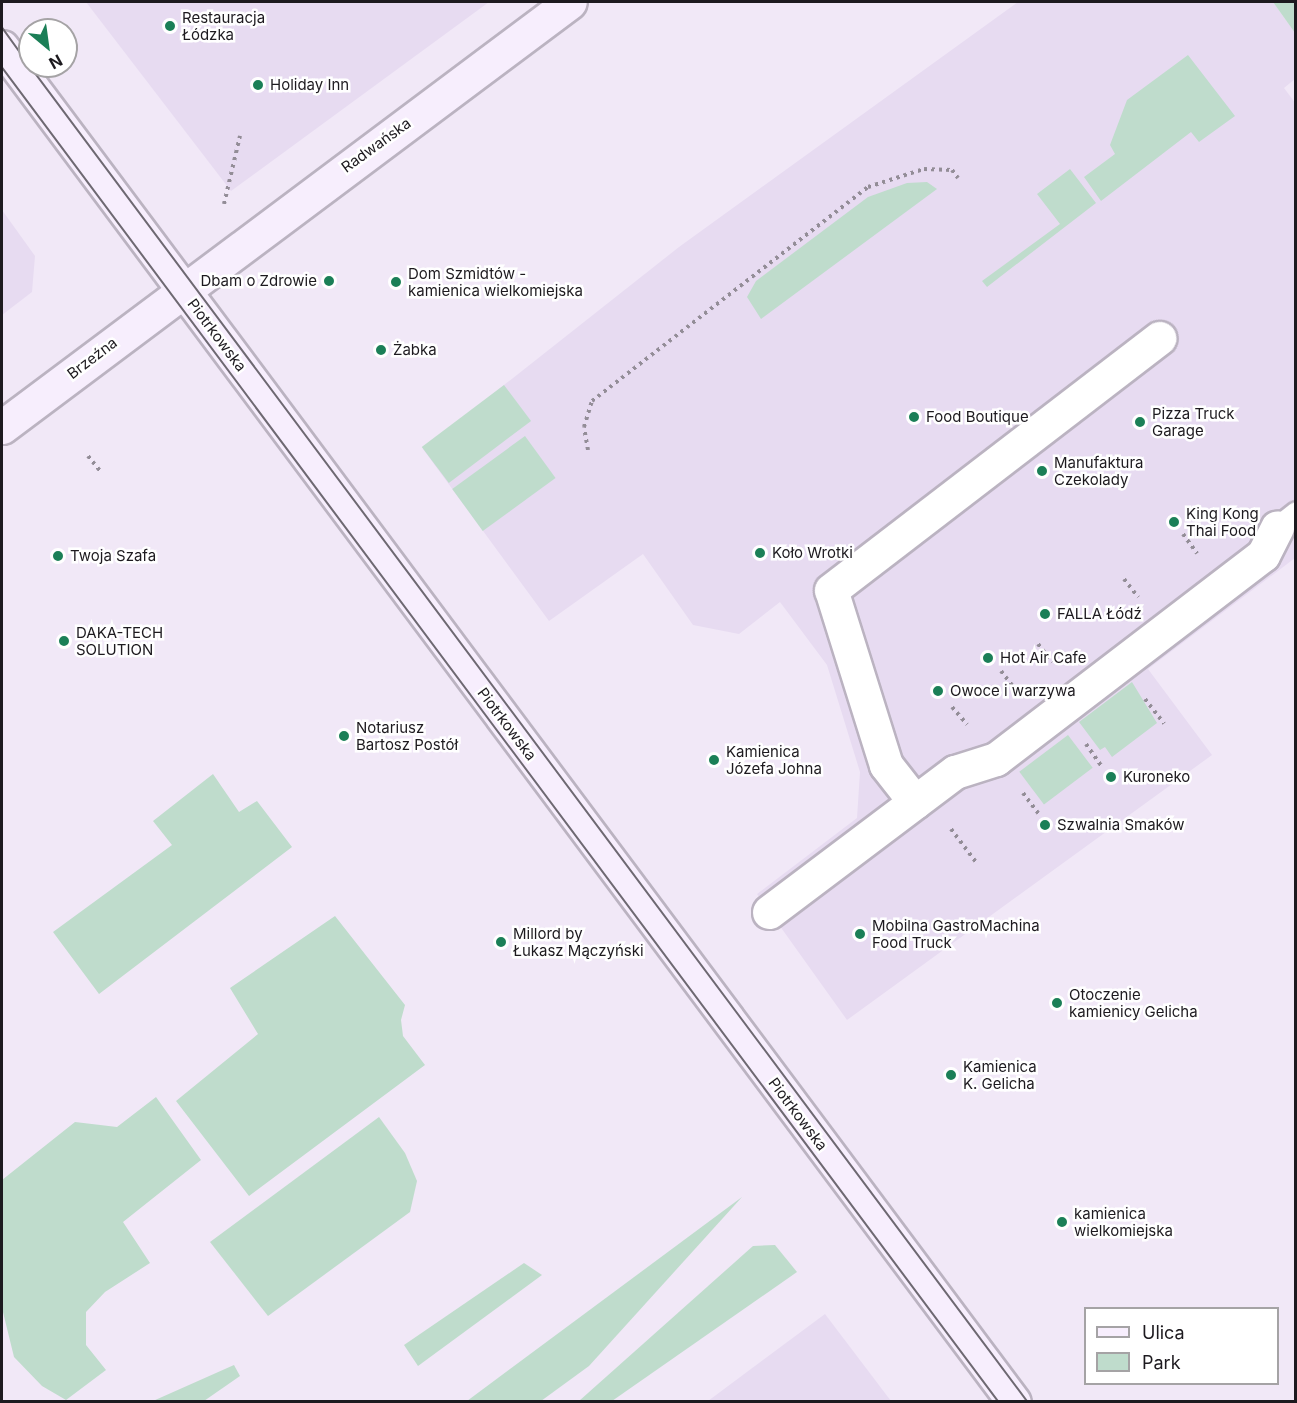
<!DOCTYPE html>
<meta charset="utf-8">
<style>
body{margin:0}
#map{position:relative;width:1297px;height:1403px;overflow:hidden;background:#f1e8f7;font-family:Inter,sans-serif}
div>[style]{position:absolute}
.built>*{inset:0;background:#e7dbf1}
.green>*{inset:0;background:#bfdccc;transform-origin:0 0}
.path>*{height:4px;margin-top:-2px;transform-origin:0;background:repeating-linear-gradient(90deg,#938d97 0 3px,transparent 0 7.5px)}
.roads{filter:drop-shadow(2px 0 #bbb3c1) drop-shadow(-2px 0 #bbb3c1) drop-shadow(0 2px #bbb3c1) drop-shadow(0 -2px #bbb3c1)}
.lane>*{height:21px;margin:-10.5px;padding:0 10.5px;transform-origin:10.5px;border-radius:10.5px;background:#fff}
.street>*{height:33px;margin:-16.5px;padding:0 16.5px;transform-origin:16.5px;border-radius:16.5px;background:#fff}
.secondary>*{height:33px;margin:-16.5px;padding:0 16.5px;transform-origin:16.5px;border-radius:16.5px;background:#f7eefd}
.tram>*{height:1.5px;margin:-0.75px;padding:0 0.75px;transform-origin:0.75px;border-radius:0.75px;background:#6e6972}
.dots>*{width:16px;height:16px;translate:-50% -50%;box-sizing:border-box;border:3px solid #fff;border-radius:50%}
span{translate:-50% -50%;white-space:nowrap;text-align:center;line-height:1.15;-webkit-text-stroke:5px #fff;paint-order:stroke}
.poi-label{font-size:15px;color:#1d1a1f}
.left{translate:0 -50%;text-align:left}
.right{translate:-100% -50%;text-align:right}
.street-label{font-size:15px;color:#1d1a1f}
.frame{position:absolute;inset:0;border:3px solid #1d1a1f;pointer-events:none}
.legend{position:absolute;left:1084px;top:1307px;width:195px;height:78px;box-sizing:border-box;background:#fff;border:2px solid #a5a3a5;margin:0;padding:8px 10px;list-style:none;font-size:18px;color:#1d1a1f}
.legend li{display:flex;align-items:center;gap:12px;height:30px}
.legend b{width:30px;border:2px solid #a5a3a5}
.north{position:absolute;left:18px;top:18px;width:60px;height:60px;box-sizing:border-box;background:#fff;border:2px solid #a5a3a5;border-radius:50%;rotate:151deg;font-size:16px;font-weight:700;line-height:24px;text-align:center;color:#1d1a1f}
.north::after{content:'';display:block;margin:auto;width:21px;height:27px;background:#1b7f57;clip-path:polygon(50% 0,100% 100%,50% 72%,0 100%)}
</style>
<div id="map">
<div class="built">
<i style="clip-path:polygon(86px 2px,489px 2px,231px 191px)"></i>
<i style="clip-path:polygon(1018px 2px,1273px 2px,1295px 33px,1295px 79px,1284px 88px,1296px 104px,1295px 558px,1148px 669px,1212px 755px,847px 1020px,757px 894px,857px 818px,860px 772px,827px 665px,780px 602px,739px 634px,693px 625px,643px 554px,549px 621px,423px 449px,679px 247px)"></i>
<i style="clip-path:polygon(2px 210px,35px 256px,32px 292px,2px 315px)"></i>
<i style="clip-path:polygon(825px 1314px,891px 1401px,708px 1401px)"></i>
</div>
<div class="green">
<i style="clip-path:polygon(1273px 2px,1295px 2px,1295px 33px)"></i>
<i style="clip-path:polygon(1188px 55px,1235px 116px,1199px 142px,1191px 132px,1101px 201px,1084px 177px,1115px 154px,1110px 145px,1127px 100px)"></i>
<i style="clip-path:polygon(1070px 169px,1096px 203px,987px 287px,982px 281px,1060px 224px,1037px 194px)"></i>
<i style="clip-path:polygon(927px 182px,937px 189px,761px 319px,747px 297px,756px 281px,868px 197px,907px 183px)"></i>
<i style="left:504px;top:385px;width:45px;height:103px;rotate:53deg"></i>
<i style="left:525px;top:436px;width:52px;height:90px;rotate:54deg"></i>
<i style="clip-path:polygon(1132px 682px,1157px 723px,1112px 757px,1105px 747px,1100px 750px,1079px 722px)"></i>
<i style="left:1068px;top:735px;width:41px;height:61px;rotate:53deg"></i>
<i style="clip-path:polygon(213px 774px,239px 812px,257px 801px,292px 847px,99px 994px,53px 932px,172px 845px,153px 821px)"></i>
<i style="clip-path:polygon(335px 916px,405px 1005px,401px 1020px,403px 1036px,425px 1065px,249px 1196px,176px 1101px,258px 1034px,230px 988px)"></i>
<i style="clip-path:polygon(156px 1097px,201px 1160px,123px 1222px,150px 1263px,105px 1292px,86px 1312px,86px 1345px,106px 1370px,66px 1400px,42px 1386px,14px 1357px,2px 1308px,2px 1180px,75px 1122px,117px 1127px)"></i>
<i style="clip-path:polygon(379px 1117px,405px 1153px,417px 1181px,410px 1212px,268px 1316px,210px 1242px)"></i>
<i style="clip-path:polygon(742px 1197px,589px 1366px,541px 1401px,467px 1401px)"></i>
<i style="clip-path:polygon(775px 1245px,797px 1272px,612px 1401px,579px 1401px,753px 1246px)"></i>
<i style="clip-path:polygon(524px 1263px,542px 1275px,418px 1366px,404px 1345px)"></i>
<i style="clip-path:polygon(234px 1365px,240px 1376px,204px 1401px,153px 1401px)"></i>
</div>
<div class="path">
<i style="left:224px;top:204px;width:70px;rotate:-76.8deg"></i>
<i style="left:588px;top:450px;width:23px;rotate:-100deg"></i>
<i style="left:584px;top:427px;width:27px;rotate:-73deg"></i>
<i style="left:592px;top:401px;width:349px;rotate:-37.8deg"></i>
<i style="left:868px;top:187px;width:59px;rotate:-17.8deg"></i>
<i style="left:924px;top:169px;width:28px;rotate:2deg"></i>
<i style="left:952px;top:170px;width:10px;rotate:53deg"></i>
<i style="left:88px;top:456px;width:22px;rotate:51deg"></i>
<i style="left:1183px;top:534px;width:24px;rotate:54deg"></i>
<i style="left:1124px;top:579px;width:23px;rotate:52deg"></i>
<i style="left:1038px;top:644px;width:23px;rotate:52deg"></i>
<i style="left:1001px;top:671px;width:23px;rotate:52deg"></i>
<i style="left:1145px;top:699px;width:31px;rotate:52deg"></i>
<i style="left:952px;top:707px;width:23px;rotate:49deg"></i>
<i style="left:1086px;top:744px;width:29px;rotate:55deg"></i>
<i style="left:1023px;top:793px;width:26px;rotate:53deg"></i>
<i style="left:951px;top:829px;width:41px;rotate:52.9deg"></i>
</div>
<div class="roads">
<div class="lane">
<i style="left:1277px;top:527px;width:24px;rotate:-38deg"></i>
</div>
<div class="street">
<i style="left:915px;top:802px;width:47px;rotate:-128.1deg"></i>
<i style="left:886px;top:765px;width:183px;rotate:-107.4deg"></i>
<i style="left:831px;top:590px;width:414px;rotate:-37.5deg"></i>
<i style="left:769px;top:912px;width:233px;rotate:-37deg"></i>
<i style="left:955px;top:772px;width:43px;rotate:-17.6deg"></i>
<i style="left:996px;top:759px;width:336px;rotate:-37.4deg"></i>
<i style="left:1263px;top:555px;width:31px;rotate:-63deg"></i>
</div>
<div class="secondary">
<i style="left:2px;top:47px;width:1691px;rotate:53.25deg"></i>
<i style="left:2px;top:427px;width:709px;rotate:-36.81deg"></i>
</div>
</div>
<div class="tram">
<i style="left:2px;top:27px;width:48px;rotate:54.3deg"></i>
<i style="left:30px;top:66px;width:1668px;rotate:53.24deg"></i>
<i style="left:2px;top:67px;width:1666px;rotate:53.25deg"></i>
</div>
<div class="dots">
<i style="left:170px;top:26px;background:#1b7f57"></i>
<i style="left:258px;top:85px;background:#1b7f57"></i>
<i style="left:329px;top:281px;background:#1b7f57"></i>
<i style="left:396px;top:282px;background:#1b7f57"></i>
<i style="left:381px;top:350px;background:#1b7f57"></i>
<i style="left:914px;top:417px;background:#1b7f57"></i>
<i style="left:1140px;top:422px;background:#1b7f57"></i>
<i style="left:1042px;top:471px;background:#1b7f57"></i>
<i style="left:1174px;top:522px;background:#1b7f57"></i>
<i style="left:760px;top:553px;background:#1b7f57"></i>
<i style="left:58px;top:556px;background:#1b7f57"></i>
<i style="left:1045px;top:614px;background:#1b7f57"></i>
<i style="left:64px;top:641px;background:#1b7f57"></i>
<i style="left:988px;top:658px;background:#1b7f57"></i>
<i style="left:938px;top:691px;background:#1b7f57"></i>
<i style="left:344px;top:736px;background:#1b7f57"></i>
<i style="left:714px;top:760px;background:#1b7f57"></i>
<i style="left:1111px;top:777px;background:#1b7f57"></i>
<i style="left:1045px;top:825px;background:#1b7f57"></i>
<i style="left:860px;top:934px;background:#1b7f57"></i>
<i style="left:501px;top:942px;background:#1b7f57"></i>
<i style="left:1057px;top:1003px;background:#1b7f57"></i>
<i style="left:951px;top:1075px;background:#1b7f57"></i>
<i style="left:1062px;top:1222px;background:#1b7f57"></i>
</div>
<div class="poi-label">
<span class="left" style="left:182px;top:26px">Restauracja<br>Łódzka</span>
<span class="left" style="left:270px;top:85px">Holiday Inn</span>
<span class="left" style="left:408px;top:282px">Dom Szmidtów -<br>kamienica wielkomiejska</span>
<span class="right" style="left:317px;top:281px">Dbam o Zdrowie</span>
<span class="left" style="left:393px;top:350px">Żabka</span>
<span class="left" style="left:1152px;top:422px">Pizza Truck<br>Garage</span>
<span class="left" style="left:926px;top:417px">Food Boutique</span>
<span class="left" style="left:1054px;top:471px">Manufaktura<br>Czekolady</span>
<span class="left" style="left:1186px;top:522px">King Kong<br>Thai Food</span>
<span class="left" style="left:772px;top:553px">Koło Wrotki</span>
<span class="left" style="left:70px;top:556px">Twoja Szafa</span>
<span class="left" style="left:1057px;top:614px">FALLA Łódź</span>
<span class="left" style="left:76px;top:641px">DAKA-TECH<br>SOLUTION</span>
<span class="left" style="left:1000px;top:658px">Hot Air Cafe</span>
<span class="left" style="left:950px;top:691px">Owoce i warzywa</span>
<span class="left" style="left:356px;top:736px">Notariusz<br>Bartosz Postół</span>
<span class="left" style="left:726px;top:760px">Kamienica<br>Józefa Johna</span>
<span class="left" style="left:1123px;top:777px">Kuroneko</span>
<span class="left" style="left:1057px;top:825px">Szwalnia Smaków</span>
<span class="left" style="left:872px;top:934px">Mobilna GastroMachina<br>Food Truck</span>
<span class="left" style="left:513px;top:942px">Millord by<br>Łukasz Mączyński</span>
<span class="left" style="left:1069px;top:1003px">Otoczenie<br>kamienicy Gelicha</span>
<span class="left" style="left:963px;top:1075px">Kamienica<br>K. Gelicha</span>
<span class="left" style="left:1074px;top:1222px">kamienica<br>wielkomiejska</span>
</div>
<div class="street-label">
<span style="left:376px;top:145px;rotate:-36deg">Radwańska</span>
<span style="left:217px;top:335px;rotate:53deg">Piotrkowska</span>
<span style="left:92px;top:358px;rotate:-37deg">Brzeźna</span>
<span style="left:507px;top:724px;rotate:53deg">Piotrkowska</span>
<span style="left:798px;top:1114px;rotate:53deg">Piotrkowska</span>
</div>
<div class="frame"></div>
<ul class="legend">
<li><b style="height:8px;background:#f7eefd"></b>Ulica</li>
<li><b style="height:16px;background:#bfdccc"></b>Park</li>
</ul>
<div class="north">N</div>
</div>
